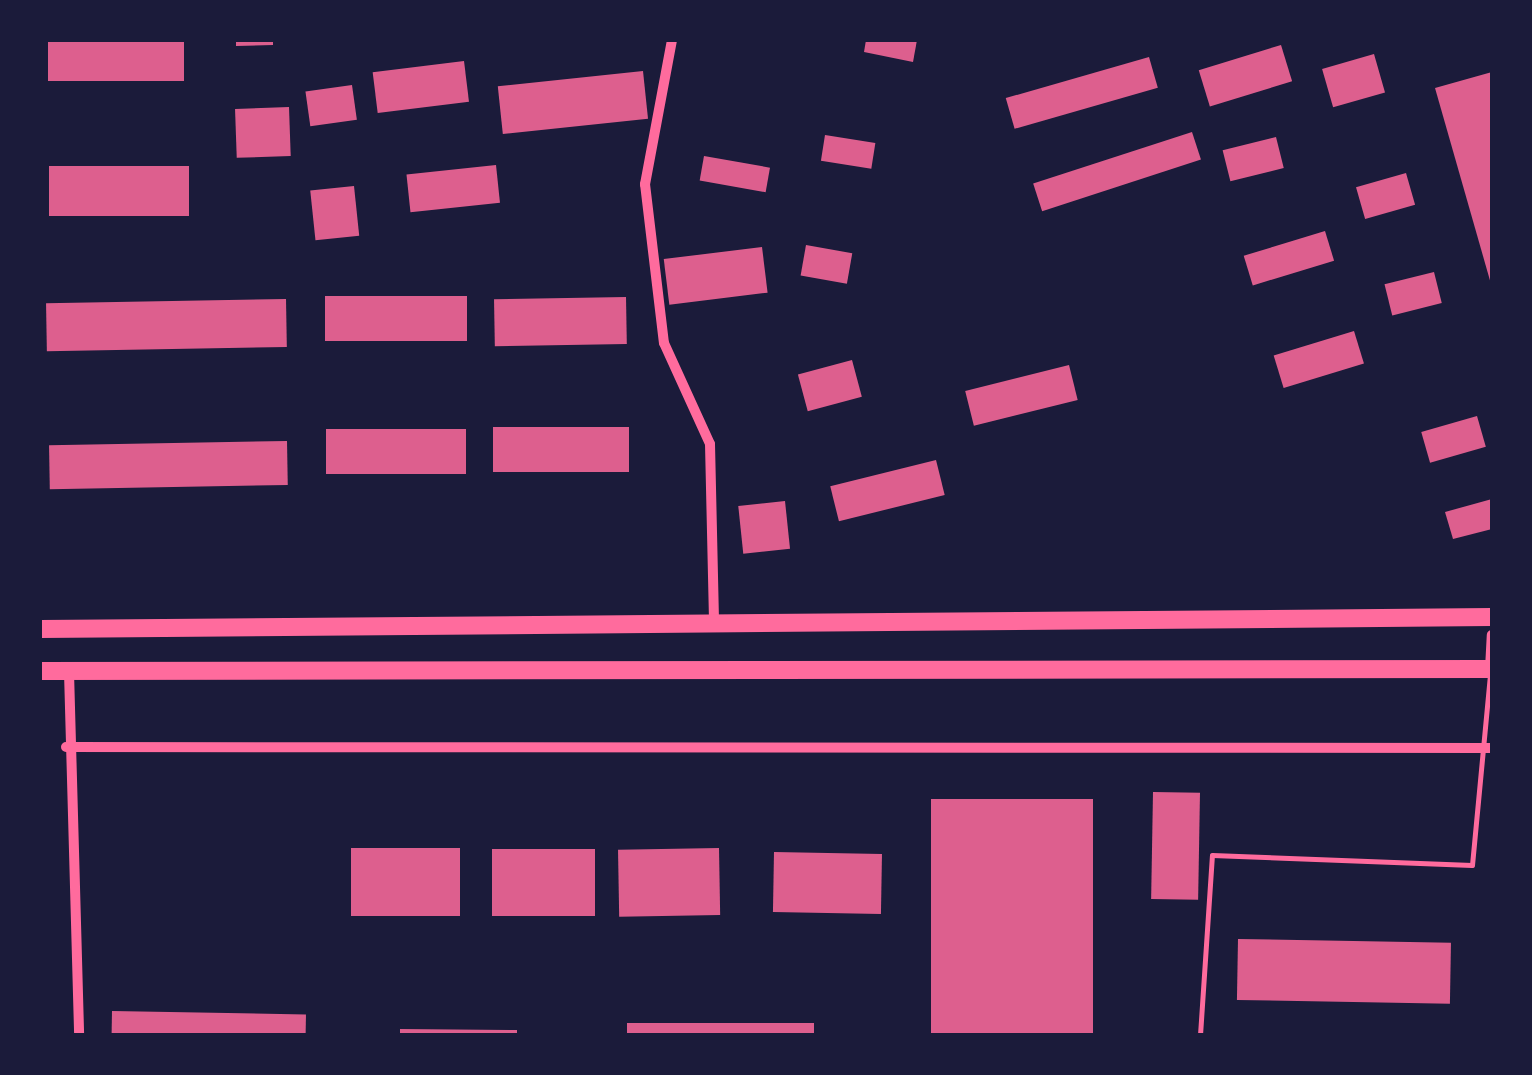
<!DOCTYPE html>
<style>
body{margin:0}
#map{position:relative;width:1532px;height:1075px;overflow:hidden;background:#1b1b3a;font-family:Inter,sans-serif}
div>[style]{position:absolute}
.building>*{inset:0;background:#dd5f8e;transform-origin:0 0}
.service>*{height:5px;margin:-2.5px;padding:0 2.5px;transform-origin:2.5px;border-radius:2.5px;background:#ff6b9d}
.minor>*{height:10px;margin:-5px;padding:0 5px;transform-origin:5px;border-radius:5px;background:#ff6b9d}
.primary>*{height:18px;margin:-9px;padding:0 9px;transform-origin:9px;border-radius:9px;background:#ff6b9d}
span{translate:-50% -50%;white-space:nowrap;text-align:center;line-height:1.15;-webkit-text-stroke:9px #1b1b3a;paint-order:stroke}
.frame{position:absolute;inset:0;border:42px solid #1b1b3a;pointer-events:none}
</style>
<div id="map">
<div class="building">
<i style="left:48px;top:40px;width:136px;height:41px"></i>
<i style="clip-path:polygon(236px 40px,273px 40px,273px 45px,236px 46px)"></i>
<i style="clip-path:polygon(866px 40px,917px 40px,913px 62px,864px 52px)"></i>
<i style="left:1281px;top:45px;width:38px;height:86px;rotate:73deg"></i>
<i style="left:1374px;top:54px;width:40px;height:54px;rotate:74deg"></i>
<i style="left:1149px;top:57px;width:32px;height:149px;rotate:74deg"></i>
<i style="left:464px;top:61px;width:41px;height:92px;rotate:83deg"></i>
<i style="left:643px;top:71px;width:48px;height:146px;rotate:84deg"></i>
<i style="clip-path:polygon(1492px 72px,1492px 283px,1491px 284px,1435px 88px)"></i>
<i style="left:352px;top:85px;width:35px;height:47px;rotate:82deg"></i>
<i style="left:289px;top:107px;width:49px;height:54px;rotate:88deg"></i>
<i style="left:1192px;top:132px;width:29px;height:167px;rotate:72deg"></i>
<i style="left:825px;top:135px;width:51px;height:26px;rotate:9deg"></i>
<i style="left:1276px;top:137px;width:32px;height:55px;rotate:76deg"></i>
<i style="left:704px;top:156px;width:67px;height:25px;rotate:10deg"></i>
<i style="left:496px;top:165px;width:38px;height:90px;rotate:84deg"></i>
<i style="left:189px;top:166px;width:50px;height:140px;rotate:90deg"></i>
<i style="left:1406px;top:173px;width:33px;height:52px;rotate:74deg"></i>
<i style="left:354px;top:186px;width:50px;height:44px;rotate:84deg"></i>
<i style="left:1325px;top:231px;width:31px;height:85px;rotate:73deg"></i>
<i style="left:806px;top:245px;width:47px;height:31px;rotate:10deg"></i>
<i style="left:762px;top:247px;width:46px;height:99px;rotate:83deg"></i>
<i style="left:1434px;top:272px;width:32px;height:51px;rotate:76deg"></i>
<i style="left:467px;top:296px;width:45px;height:142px;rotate:90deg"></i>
<i style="left:626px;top:297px;width:47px;height:132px;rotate:89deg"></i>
<i style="left:286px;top:299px;width:48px;height:240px;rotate:89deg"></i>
<i style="left:1354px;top:331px;width:34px;height:84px;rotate:73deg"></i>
<i style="left:852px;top:360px;width:38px;height:56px;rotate:75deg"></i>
<i style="left:1069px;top:365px;width:36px;height:107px;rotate:76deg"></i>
<i style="left:1477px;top:416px;width:32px;height:58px;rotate:74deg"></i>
<i style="left:629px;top:427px;width:45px;height:136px;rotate:90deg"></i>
<i style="left:466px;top:429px;width:45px;height:140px;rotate:90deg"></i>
<i style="left:287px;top:441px;width:44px;height:238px;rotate:89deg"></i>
<i style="left:936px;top:460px;width:36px;height:109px;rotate:76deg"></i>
<i style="clip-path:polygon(1492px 499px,1492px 529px,1453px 539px,1445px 512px)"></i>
<i style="left:785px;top:501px;width:48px;height:47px;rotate:84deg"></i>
<i style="left:1153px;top:792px;width:47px;height:107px;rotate:1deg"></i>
<i style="left:931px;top:799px;width:162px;height:236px"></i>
<i style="left:351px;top:848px;width:109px;height:68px"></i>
<i style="left:719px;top:848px;width:67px;height:101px;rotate:89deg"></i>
<i style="left:492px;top:849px;width:103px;height:67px"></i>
<i style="left:774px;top:852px;width:108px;height:60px;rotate:1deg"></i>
<i style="left:1238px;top:939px;width:213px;height:61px;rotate:1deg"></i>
<i style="left:112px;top:1011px;width:194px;height:24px;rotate:1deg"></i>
<i style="left:814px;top:1023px;width:12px;height:187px;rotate:90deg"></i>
<i style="clip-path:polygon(400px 1029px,517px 1030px,517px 1035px,400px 1035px)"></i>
</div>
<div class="service">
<i style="left:1200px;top:1035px;width:180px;rotate:-86.2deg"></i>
<i style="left:1212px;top:855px;width:260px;rotate:2.2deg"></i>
<i style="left:1472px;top:865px;width:191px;rotate:-84.6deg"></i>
</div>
<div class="minor">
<i style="left:672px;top:40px;width:147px;rotate:100.6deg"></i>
<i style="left:645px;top:184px;width:160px;rotate:83.2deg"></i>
<i style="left:664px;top:343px;width:111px;rotate:65.5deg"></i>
<i style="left:710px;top:444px;width:180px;rotate:88.7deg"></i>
<i style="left:1490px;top:669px;width:34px;rotate:-87deg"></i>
<i style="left:69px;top:672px;width:363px;rotate:88.4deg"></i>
<i style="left:66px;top:747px;width:1426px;rotate:0.04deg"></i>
</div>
<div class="primary">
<i style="left:40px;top:629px;width:1452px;rotate:-0.47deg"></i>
<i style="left:40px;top:671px;width:1452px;rotate:-0.08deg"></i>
</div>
<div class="frame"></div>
</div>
